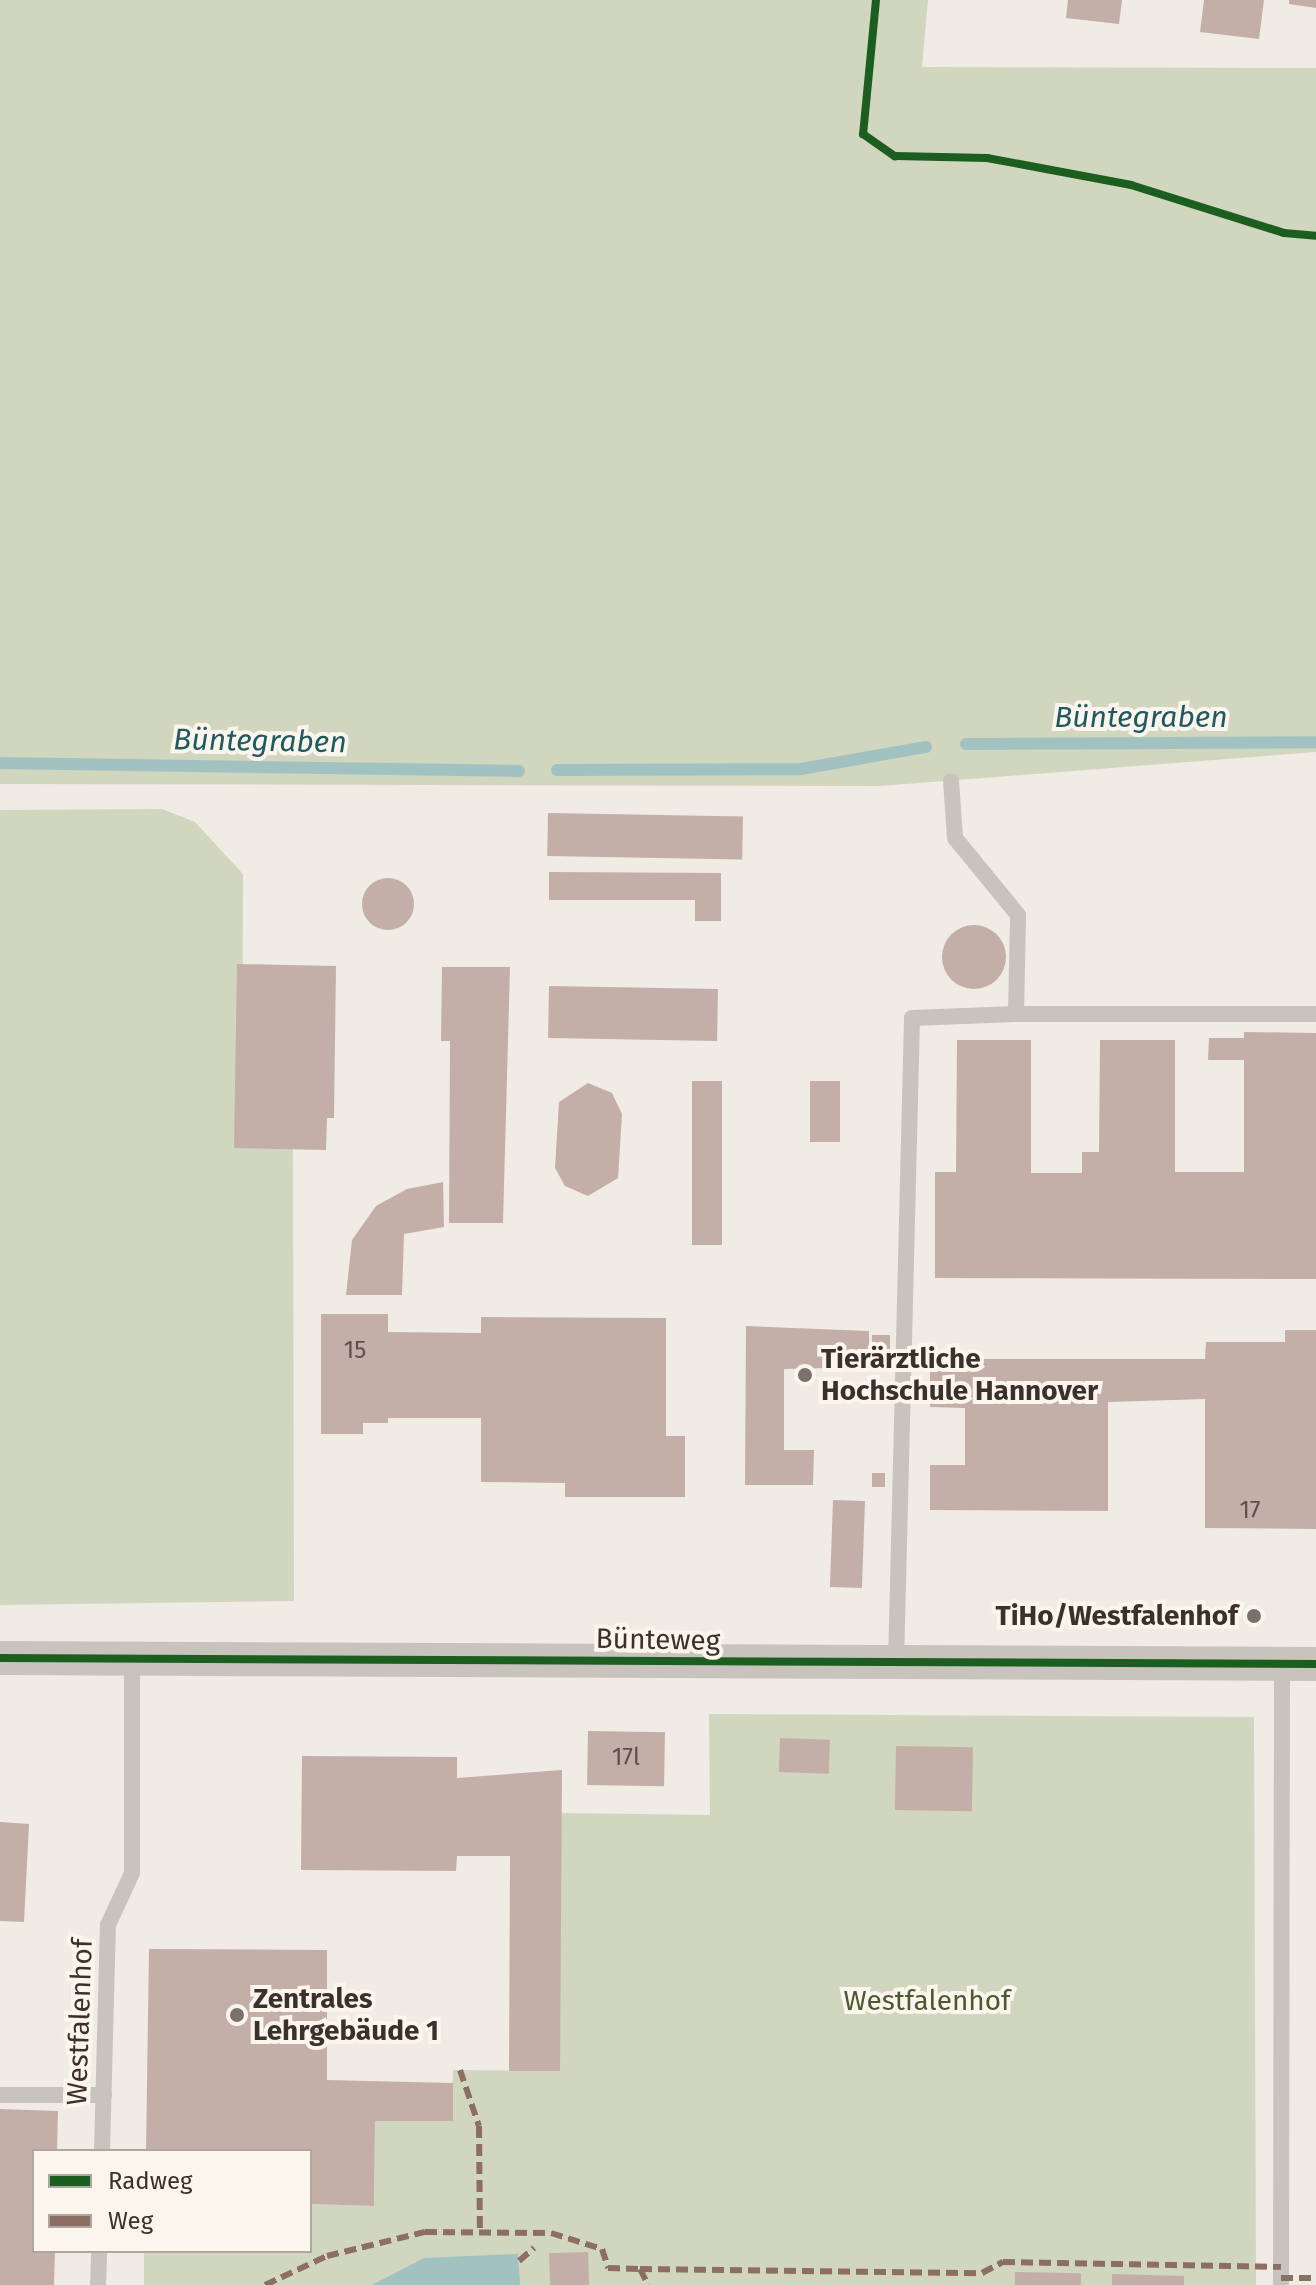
<!DOCTYPE html>
<meta charset="utf-8">
<style>
body{margin:0}
#map{position:relative;width:1316px;height:2285px;overflow:hidden;background:#f0ebe5;font-family:"Fira Sans",sans-serif}
div>[style]{position:absolute}
.green>*{inset:0;background:#d1d6bf}
.water>*{inset:0;background:#a1c2c1}
.stream>*{height:12px;margin:-6px;padding:0 6px;transform-origin:6px;border-radius:6px;background:#a1c2c1}
.building>*{inset:0;background:#c3afa7;transform-origin:0 0}
.round{border-radius:50%}
.lane>*{height:16px;margin:-8px;padding:0 8px;transform-origin:8px;border-radius:8px;background:#c9c3be}
.street>*{height:34px;margin:-17px;padding:0 17px;transform-origin:17px;border-radius:17px;background:#c9c3be}
.quiet>*{height:6px;margin-top:-3px;transform-origin:0;background:repeating-linear-gradient(90deg,#8d6e63 0 12px,transparent 0 18px)}
.cycleway>*{height:8px;margin:-4px;padding:0 4px;transform-origin:4px;border-radius:4px;background:#1b5e20}
.dots>*{width:22px;height:22px;translate:-50% -50%;box-sizing:border-box;border:4px solid #fbf5ee;border-radius:50%}
span{translate:-50% -50%;white-space:nowrap;text-align:center;line-height:1.15;-webkit-text-stroke:8px #fbf5ee;paint-order:stroke}
.number-label{font-size:24px;color:#5d504a}
.number-label span{-webkit-text-stroke-width:0}
.poi-label{font-size:28px;color:#3b302b;font-weight:700}
.left{translate:0 -50%;text-align:left}
.right{translate:-100% -50%;text-align:right}
.street-label{font-size:28px;color:#3b302b}
.park-label{font-size:28px;color:#4a5a2e}
.water-label{font-size:30px;color:#1f5a5e;font-style:italic}
.legend{position:absolute;left:32px;top:2149px;width:280px;height:104px;box-sizing:border-box;background:#fbf5ee;border:2px solid #aea6a0;margin:0;padding:10px 14px;list-style:none;font-size:24px;color:#3b302b}
.legend li{display:flex;align-items:center;gap:16px;height:40px}
.legend b{width:40px;border:2px solid #aea6a0}
</style>
<div id="map">
<div class="green">
<i style="clip-path:polygon(0 0,928px 0,922px 67px,1316px 68px,1316px 752px,880px 786px,0 784px)"></i>
<i style="clip-path:polygon(162px 809px,195px 822px,243px 874px,242px 1148px,293px 1149px,294px 1601px,0 1605px,0 810px)"></i>
<i style="clip-path:polygon(709px 1714px,1254px 1717px,1256px 2285px,144px 2285px,144px 2251px,310px 2251px,310px 2204px,374px 2206px,375px 2121px,452px 2121px,453px 2070px,559px 2071px,561px 1813px,710px 1815px)"></i>
</div>
<div class="water">
<i style="clip-path:polygon(518px 2254px,520px 2285px,372px 2285px,424px 2258px)"></i>
</div>
<div class="stream">
<i style="left:966px;top:744px;width:350px;rotate:-0.3deg"></i>
<i style="left:0;top:763px;width:519px;rotate:0.88deg"></i>
<i style="left:557px;top:770px;width:244px;rotate:-0.2deg"></i>
<i style="left:801px;top:769px;width:127px;rotate:-10deg"></i>
</div>
<div class="building">
<i style="clip-path:polygon(1068px 0,1122px 0,1119px 24px,1066px 18px)"></i>
<i style="clip-path:polygon(1204px 0,1264px 0,1259px 39px,1200px 32px)"></i>
<i style="clip-path:polygon(1289px 0,1316px 0,1316px 8px,1289px 4px)"></i>
<i style="left:548px;top:813px;width:195px;height:43px;rotate:1deg"></i>
<i style="clip-path:polygon(549px 872px,721px 873px,721px 921px,695px 921px,695px 900px,549px 900px)"></i>
<i class="round" style="left:362px;top:878px;width:52px;height:52px"></i>
<i class="round" style="left:942px;top:925px;width:64px;height:64px"></i>
<i style="clip-path:polygon(237px 964px,336px 966px,334px 1118px,327px 1118px,326px 1150px,234px 1148px)"></i>
<i style="clip-path:polygon(442px 967px,510px 967px,503px 1223px,449px 1223px,450px 1041px,441px 1041px)"></i>
<i style="left:549px;top:986px;width:169px;height:52px;rotate:1deg"></i>
<i style="clip-path:polygon(1244px 1032px,1316px 1033px,1316px 1279px,935px 1278px,935px 1172px,956px 1172px,957px 1040px,1031px 1040px,1031px 1173px,1082px 1173px,1082px 1152px,1099px 1152px,1100px 1040px,1175px 1040px,1175px 1172px,1244px 1172px,1244px 1060px,1208px 1060px,1209px 1038px,1244px 1038px)"></i>
<i style="left:692px;top:1081px;width:30px;height:164px"></i>
<i style="left:810px;top:1081px;width:30px;height:61px"></i>
<i style="clip-path:polygon(588px 1083px,612px 1093px,622px 1114px,618px 1178px,588px 1196px,565px 1186px,555px 1168px,559px 1102px)"></i>
<i style="clip-path:polygon(443px 1182px,444px 1227px,404px 1234px,402px 1295px,346px 1295px,352px 1240px,376px 1206px,407px 1189px)"></i>
<i style="clip-path:polygon(321px 1314px,388px 1314px,388px 1332px,481px 1333px,481px 1317px,666px 1318px,666px 1436px,685px 1436px,685px 1497px,565px 1497px,565px 1483px,481px 1482px,481px 1418px,388px 1418px,388px 1423px,363px 1423px,363px 1434px,321px 1434px)"></i>
<i style="clip-path:polygon(746px 1326px,869px 1331px,869px 1367px,784px 1369px,784px 1450px,814px 1450px,813px 1485px,745px 1485px)"></i>
<i style="clip-path:polygon(1285px 1330px,1316px 1330px,1316px 1529px,1205px 1528px,1205px 1399px,1108px 1402px,1108px 1511px,930px 1510px,930px 1465px,965px 1465px,965px 1408px,930px 1407px,930px 1359px,1205px 1359px,1206px 1342px,1285px 1342px)"></i>
<i style="left:872px;top:1335px;width:18px;height:30px"></i>
<i style="left:872px;top:1473px;width:13px;height:14px"></i>
<i style="left:833px;top:1500px;width:32px;height:87px;rotate:2deg"></i>
<i style="left:588px;top:1731px;width:77px;height:54px;rotate:1deg"></i>
<i style="left:780px;top:1738px;width:50px;height:34px;rotate:2deg"></i>
<i style="left:896px;top:1746px;width:77px;height:64px;rotate:1deg"></i>
<i style="clip-path:polygon(302px 1756px,457px 1757px,457px 1778px,562px 1770px,560px 2071px,509px 2071px,510px 1856px,457px 1856px,456px 1871px,301px 1870px)"></i>
<i style="clip-path:polygon(0 1822px,29px 1824px,24px 1922px,0 1921px)"></i>
<i style="clip-path:polygon(149px 1949px,327px 1950px,327px 2080px,453px 2083px,453px 2121px,375px 2121px,374px 2206px,310px 2204px,310px 2151px,146px 2151px)"></i>
<i style="clip-path:polygon(0 2109px,58px 2111px,57px 2151px,34px 2151px,34px 2251px,55px 2251px,54px 2285px,0 2285px)"></i>
<i style="left:588px;top:2252px;width:33px;height:39px;rotate:88deg"></i>
<i style="left:1015px;top:2272px;width:66px;height:13px;rotate:1deg"></i>
<i style="clip-path:polygon(1112px 2274px,1184px 2276px,1184px 2285px,1112px 2285px)"></i>
</div>
<div class="lane">
<i style="left:1016px;top:1014px;width:300px"></i>
<i style="left:896px;top:1664px;width:646px;rotate:-88.58deg"></i>
<i style="left:912px;top:1018px;width:104px;rotate:-2.2deg"></i>
<i style="left:1016px;top:1014px;width:99px;rotate:-88.8deg"></i>
<i style="left:1018px;top:915px;width:99px;rotate:-129.3deg"></i>
<i style="left:955px;top:838px;width:57px;rotate:-94deg"></i>
<i style="left:0;top:2095px;width:104px"></i>
<i style="left:102px;top:2151px;width:226px;rotate:-88.5deg"></i>
<i style="left:108px;top:1925px;width:57px;rotate:-65.2deg"></i>
<i style="left:132px;top:1873px;width:214px;rotate:-90deg"></i>
<i style="left:98px;top:2285px;width:34px;rotate:-88deg"></i>
<i style="left:1281px;top:2285px;width:620px;rotate:-89.91deg"></i>
</div>
<div class="street">
<i style="left:0;top:1658px;width:1316px;rotate:0.26deg"></i>
</div>
<div class="quiet">
<i style="left:460px;top:2070px;width:59px;rotate:71.3deg"></i>
<i style="left:479px;top:2126px;width:106px;rotate:89.5deg"></i>
<i style="left:519px;top:2261px;width:20px;rotate:-41deg"></i>
<i style="left:640px;top:2269px;width:18px;rotate:63deg"></i>
<i style="left:1281px;top:2278px;width:35px"></i>
<i style="left:265px;top:2285px;width:68px;rotate:-25.1deg"></i>
<i style="left:327px;top:2256px;width:101px;rotate:-13.8deg"></i>
<i style="left:425px;top:2232px;width:126px;rotate:0.5deg"></i>
<i style="left:551px;top:2233px;width:53px;rotate:17.4deg"></i>
<i style="left:602px;top:2249px;width:20px;rotate:72deg"></i>
<i style="left:608px;top:2268px;width:32px;rotate:2deg"></i>
<i style="left:640px;top:2269px;width:342px;rotate:0.7deg"></i>
<i style="left:982px;top:2273px;width:24px;rotate:-28deg"></i>
<i style="left:1003px;top:2262px;width:278px;rotate:1deg"></i>
</div>
<div class="cycleway">
<i style="left:876px;top:0;width:135px;rotate:95.5deg"></i>
<i style="left:863px;top:134px;width:39px;rotate:35deg"></i>
<i style="left:895px;top:156px;width:92px;rotate:1.2deg"></i>
<i style="left:987px;top:158px;width:147px;rotate:10.6deg"></i>
<i style="left:1131px;top:185px;width:160px;rotate:17.4deg"></i>
<i style="left:1284px;top:233px;width:32px;rotate:5deg"></i>
<i style="left:0;top:1658px;width:1316px;rotate:0.26deg"></i>
</div>
<div class="dots">
<i style="left:805px;top:1375px;background:#7a716c"></i>
<i style="left:1254px;top:1616px;background:#7a716c"></i>
<i style="left:237px;top:2015px;background:#7a716c"></i>
</div>
<div class="number-label">
<span style="left:355px;top:1351px">15</span>
<span style="left:1250px;top:1511px">17</span>
<span style="left:626px;top:1758px">17l</span>
</div>
<div class="poi-label">
<span class="left" style="left:821px;top:1375px">Tierärztliche<br>Hochschule Hannover</span>
<span class="right" style="left:1238px;top:1616px">TiHo/Westfalenhof</span>
<span class="left" style="left:253px;top:2015px">Zentrales<br>Lehrgebäude 1</span>
</div>
<div class="street-label">
<span style="left:658px;top:1640px;rotate:1deg">Bünteweg</span>
<span style="left:80px;top:2022px;rotate:-88deg">Westfalenhof</span>
</div>
<div class="park-label">
<span style="left:927px;top:2001px">Westfalenhof</span>
</div>
<div class="water-label">
<span style="left:1141px;top:717px">Büntegraben</span>
<span style="left:260px;top:741px;rotate:1deg">Büntegraben</span>
</div>
<ul class="legend">
<li><b style="height:10px;background:#1b5e20"></b>Radweg</li>
<li><b style="height:10px;background:#8d6e63"></b>Weg</li>
</ul>
</div>
